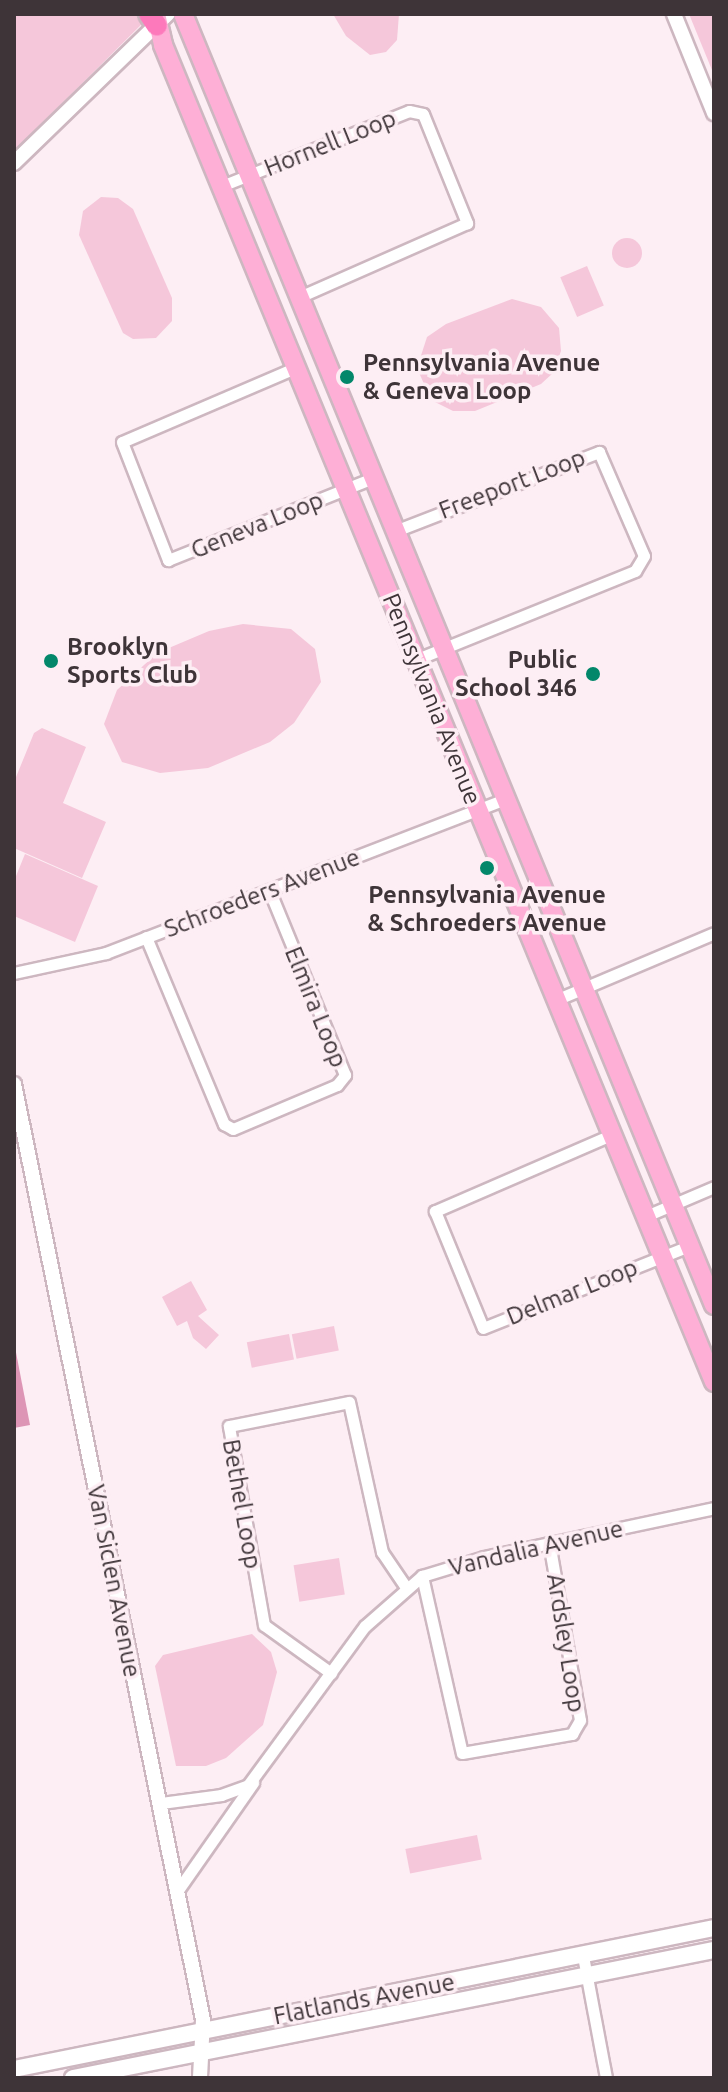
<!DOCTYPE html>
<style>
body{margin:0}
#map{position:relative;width:728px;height:2092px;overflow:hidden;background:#fdeef4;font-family:Ubuntu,sans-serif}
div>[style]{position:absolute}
.green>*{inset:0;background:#f5c7da;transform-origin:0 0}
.round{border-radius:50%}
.water>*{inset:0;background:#dd95b5}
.roads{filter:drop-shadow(2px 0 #cdb7c0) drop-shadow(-2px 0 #cdb7c0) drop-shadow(0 2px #cdb7c0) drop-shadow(0 -2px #cdb7c0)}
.minor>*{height:11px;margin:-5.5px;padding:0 5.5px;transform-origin:5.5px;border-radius:5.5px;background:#fff}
.tertiary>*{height:14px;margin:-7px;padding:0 7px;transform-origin:7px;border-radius:7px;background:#fff}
.secondary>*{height:16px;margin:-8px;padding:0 8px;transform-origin:8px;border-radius:8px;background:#fff}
.primary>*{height:18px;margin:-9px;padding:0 9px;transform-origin:9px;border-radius:9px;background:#feafd6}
.motorway>*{height:20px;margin:-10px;padding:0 10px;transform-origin:10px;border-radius:10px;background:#fd79bb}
.dots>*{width:22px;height:22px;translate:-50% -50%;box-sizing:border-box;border:4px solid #fdeef4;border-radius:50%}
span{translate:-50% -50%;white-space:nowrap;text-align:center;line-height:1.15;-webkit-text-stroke:7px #fdeef4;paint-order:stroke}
.street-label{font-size:24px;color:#3e3438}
.poi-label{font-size:24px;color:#3e3438;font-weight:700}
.left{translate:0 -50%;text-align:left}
.right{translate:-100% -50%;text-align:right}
.frame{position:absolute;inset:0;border:16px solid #3e3438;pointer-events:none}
</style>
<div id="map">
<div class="green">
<i style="clip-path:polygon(14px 14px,152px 14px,14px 151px)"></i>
<i style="clip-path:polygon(333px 14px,399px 14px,397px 40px,386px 52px,370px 55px,346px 36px)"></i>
<i style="clip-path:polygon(689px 14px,714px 14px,714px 75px)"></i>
<i style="clip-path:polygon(101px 197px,118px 198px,133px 209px,172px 298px,172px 321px,156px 338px,133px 339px,123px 333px,79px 235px,83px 211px)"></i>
<i class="round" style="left:612px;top:238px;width:30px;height:30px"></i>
<i style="left:587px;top:266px;width:43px;height:29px;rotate:67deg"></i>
<i style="clip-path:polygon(512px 299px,541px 307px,559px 328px,561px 351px,553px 373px,541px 384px,475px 411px,453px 411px,431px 400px,417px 368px,427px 337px,446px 324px)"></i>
<i style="clip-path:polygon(243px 624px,291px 629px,315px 649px,321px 682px,294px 723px,270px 742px,208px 768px,160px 773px,122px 762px,104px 724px,117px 690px,157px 653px,209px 631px)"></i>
<i style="clip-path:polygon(42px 728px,86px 747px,63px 803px,106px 822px,82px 878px,14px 848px,14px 782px,34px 733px)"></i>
<i style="clip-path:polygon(25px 854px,98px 886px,75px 942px,14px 916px,14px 881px)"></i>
<i style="clip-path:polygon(191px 1281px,207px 1310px,198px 1316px,219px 1335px,206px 1349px,193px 1338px,187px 1321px,177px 1326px,162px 1297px)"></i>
<i style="left:334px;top:1326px;width:25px;height:43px;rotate:79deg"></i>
<i style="left:289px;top:1334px;width:26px;height:43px;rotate:79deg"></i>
<i style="left:339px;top:1558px;width:37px;height:46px;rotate:81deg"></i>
<i style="clip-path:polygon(252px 1634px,271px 1652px,277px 1672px,263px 1725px,226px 1758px,206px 1766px,176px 1766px,155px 1666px,163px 1655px)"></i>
<i style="left:477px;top:1835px;width:25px;height:73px;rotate:79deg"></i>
</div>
<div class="water">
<i style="clip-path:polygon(14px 1342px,30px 1425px,14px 1428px)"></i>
</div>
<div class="roads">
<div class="minor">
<i style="left:224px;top:185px;width:199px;rotate:-21.8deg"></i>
<i style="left:409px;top:111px;width:14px;rotate:12deg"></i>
<i style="left:423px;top:114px;width:118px;rotate:68deg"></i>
<i style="left:467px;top:223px;width:184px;rotate:156.2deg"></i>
<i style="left:297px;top:367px;width:190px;rotate:156.8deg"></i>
<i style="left:122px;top:442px;width:127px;rotate:68.7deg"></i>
<i style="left:168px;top:560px;width:221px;rotate:-21.8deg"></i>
<i style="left:395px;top:531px;width:219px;rotate:-21.2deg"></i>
<i style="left:599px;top:452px;width:113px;rotate:66.6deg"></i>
<i style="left:644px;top:556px;width:17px;rotate:121deg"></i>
<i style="left:635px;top:571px;width:235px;rotate:158deg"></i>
<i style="left:146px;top:937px;width:203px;rotate:67.4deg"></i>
<i style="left:224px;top:1124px;width:10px;rotate:29deg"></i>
<i style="left:233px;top:1129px;width:113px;rotate:-22.9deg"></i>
<i style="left:337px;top:1085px;width:13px;rotate:-51deg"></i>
<i style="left:345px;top:1075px;width:200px;rotate:-112.3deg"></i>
<i style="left:14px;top:973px;width:94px;rotate:-12.3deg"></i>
<i style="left:106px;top:953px;width:429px;rotate:-21.1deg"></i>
<i style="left:558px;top:999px;width:169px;rotate:-22.9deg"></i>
<i style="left:611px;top:1135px;width:192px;rotate:156.6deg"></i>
<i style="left:435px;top:1211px;width:126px;rotate:67.7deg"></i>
<i style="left:483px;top:1328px;width:222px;rotate:-21.7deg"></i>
<i style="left:646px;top:1216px;width:74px;rotate:-23.1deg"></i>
<i style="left:422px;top:1576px;width:181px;rotate:77.3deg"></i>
<i style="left:462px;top:1753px;width:112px;rotate:-9.8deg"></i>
<i style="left:572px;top:1734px;width:16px;rotate:-60deg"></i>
<i style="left:580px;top:1720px;width:180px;rotate:-99.9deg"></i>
<i style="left:331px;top:1673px;width:82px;rotate:-144.4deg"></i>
<i style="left:264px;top:1625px;width:202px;rotate:-100deg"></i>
<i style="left:229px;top:1426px;width:122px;rotate:-11.3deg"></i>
<i style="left:349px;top:1402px;width:154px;rotate:77.6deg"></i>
<i style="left:382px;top:1552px;width:41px;rotate:55.9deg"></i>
<i style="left:161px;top:1803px;width:61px;rotate:-7.6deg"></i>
<i style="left:221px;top:1795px;width:29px;rotate:-20deg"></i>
<i style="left:248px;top:1785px;width:197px;rotate:-53.7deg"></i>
<i style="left:365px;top:1626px;width:76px;rotate:-41.3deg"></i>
<i style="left:422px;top:1576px;width:65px;rotate:-17deg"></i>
<i style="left:484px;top:1557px;width:235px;rotate:-12deg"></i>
<i style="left:178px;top:1890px;width:131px;rotate:-55deg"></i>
<i style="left:583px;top:1956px;width:124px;rotate:79.3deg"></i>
</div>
<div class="tertiary">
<i style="left:674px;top:14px;width:107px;rotate:68deg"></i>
<i style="left:14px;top:163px;width:214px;rotate:-44.1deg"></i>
<i style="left:14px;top:1084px;width:955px;rotate:78.58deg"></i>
<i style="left:203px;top:2020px;width:58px;rotate:93deg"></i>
</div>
<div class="secondary">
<i style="left:14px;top:2069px;width:714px;rotate:-11.39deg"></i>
<i style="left:73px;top:2078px;width:654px;rotate:-11.29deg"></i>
</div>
<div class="primary">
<i style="left:156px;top:14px;width:32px;rotate:77deg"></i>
<i style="left:163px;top:45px;width:1446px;rotate:67.6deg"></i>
<i style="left:183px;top:14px;width:1396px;rotate:67.64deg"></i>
</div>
<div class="motorway">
<i style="left:149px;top:14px;width:14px;rotate:56deg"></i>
</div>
</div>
<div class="dots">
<i style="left:347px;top:377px;background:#03876a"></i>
<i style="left:51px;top:661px;background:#03876a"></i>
<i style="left:593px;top:674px;background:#03876a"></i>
<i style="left:487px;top:868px;background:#03876a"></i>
</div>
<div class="street-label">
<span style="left:330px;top:143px;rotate:-22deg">Hornell Loop</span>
<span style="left:512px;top:484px;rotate:-21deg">Freeport Loop</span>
<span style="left:257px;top:525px;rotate:-22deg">Geneva Loop</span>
<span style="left:432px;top:699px;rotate:68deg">Pennsylvania Avenue</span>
<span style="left:262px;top:893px;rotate:-21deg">Schroeders Avenue</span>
<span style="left:316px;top:1007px;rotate:68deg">Elmira Loop</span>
<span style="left:572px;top:1292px;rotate:-22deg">Delmar Loop</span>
<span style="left:242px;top:1504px;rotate:80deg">Bethel Loop</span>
<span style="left:536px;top:1548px;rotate:-13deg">Vandalia Avenue</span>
<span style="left:114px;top:1581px;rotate:79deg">Van Siclen Avenue</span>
<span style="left:566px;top:1643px;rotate:81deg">Ardsley Loop</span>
<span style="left:364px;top:1999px;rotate:-11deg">Flatlands Avenue</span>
</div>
<div class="poi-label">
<span class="left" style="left:363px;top:377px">Pennsylvania Avenue<br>&amp; Geneva Loop</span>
<span class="left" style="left:67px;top:661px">Brooklyn<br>Sports Club</span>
<span class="right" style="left:577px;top:674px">Public<br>School 346</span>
<span style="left:487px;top:909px">Pennsylvania Avenue<br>&amp; Schroeders Avenue</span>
</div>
<div class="frame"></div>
</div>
